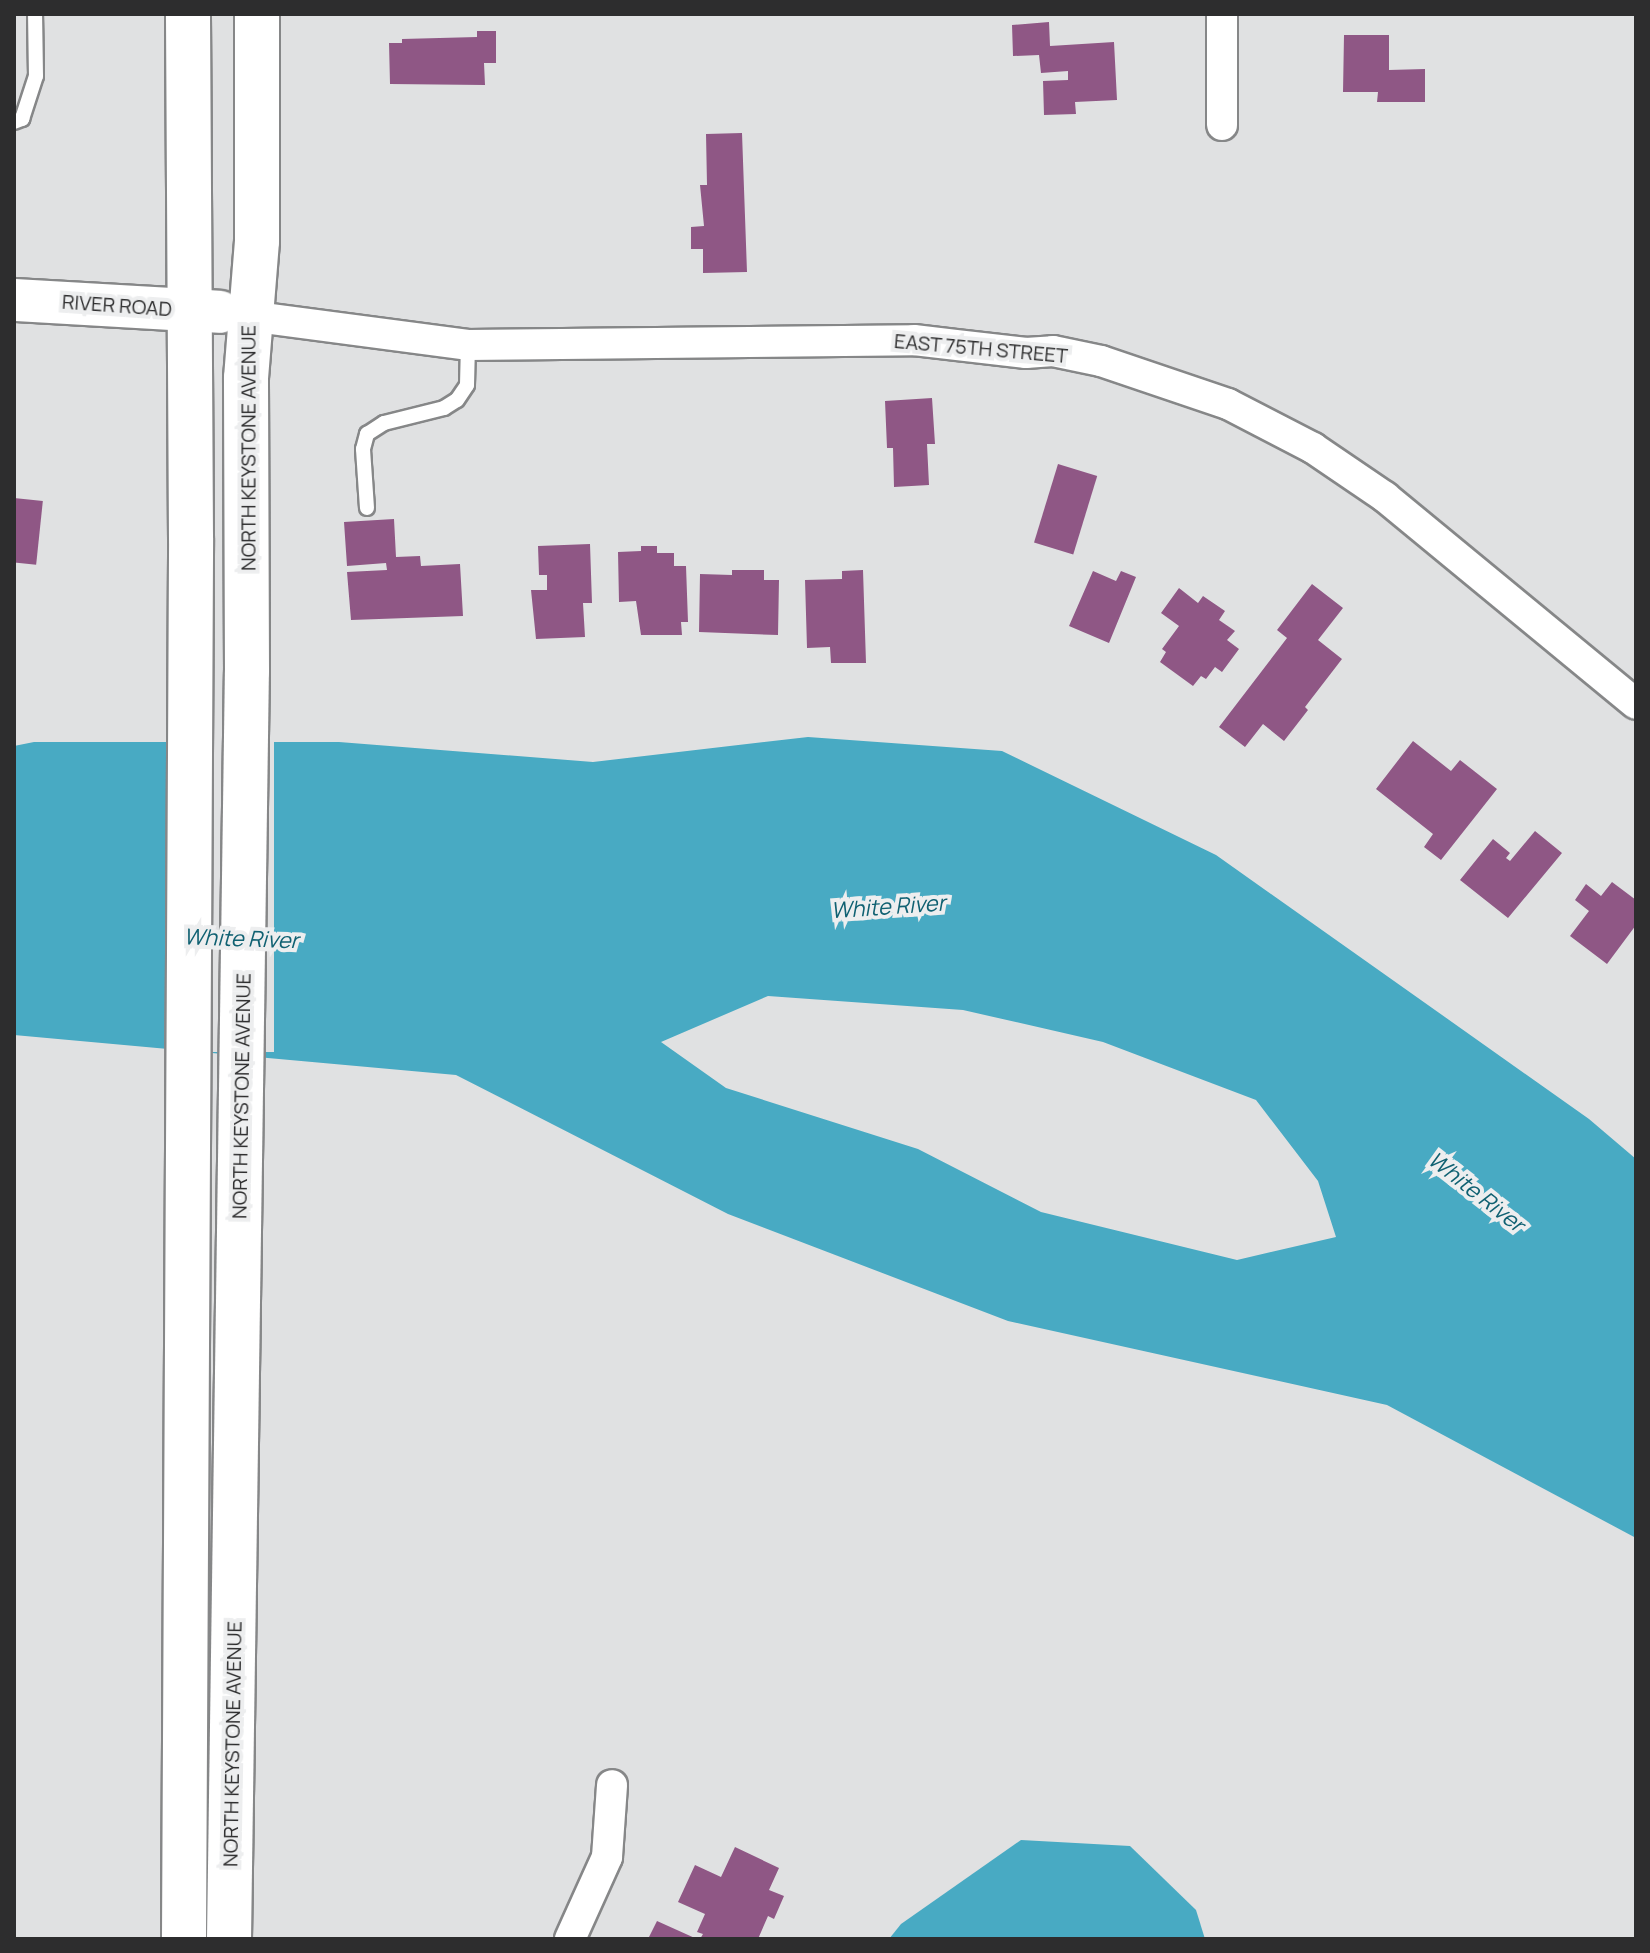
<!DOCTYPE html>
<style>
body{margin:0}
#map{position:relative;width:1650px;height:1953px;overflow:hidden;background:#e0e1e2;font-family:Manrope,sans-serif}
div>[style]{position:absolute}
.water>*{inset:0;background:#48aac3}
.pier>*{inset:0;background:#e0e1e2;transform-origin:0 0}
.building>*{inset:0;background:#8f5785;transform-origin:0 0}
.roads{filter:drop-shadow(2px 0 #868788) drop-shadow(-2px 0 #868788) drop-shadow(0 2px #868788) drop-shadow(0 -2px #868788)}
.lane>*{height:14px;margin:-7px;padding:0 7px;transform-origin:7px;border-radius:7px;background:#fff}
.street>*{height:30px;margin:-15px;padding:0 15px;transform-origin:15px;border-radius:15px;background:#fff}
.secondary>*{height:42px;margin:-21px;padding:0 21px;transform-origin:21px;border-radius:21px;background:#fff}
.primary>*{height:44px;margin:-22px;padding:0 22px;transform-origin:22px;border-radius:22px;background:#fff}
span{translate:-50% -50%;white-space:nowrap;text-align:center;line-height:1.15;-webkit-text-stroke:8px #edeeef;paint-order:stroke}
.street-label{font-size:20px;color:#2d2d2e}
.water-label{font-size:22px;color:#106172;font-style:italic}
.frame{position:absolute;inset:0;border:16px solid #2d2d2e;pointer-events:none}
</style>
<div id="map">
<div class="water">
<i style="clip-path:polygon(evenodd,808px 737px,1002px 751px,1216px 855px,1589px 1119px,1636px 1159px,1636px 1538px,1387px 1405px,1008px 1321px,728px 1214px,456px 1075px,14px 1035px,14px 746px,34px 742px,339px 742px,593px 762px,808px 737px,768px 996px,963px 1010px,1103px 1042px,1256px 1100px,1318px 1181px,1336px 1237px,1237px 1260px,1041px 1212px,918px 1149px,726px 1088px,661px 1042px,768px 996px)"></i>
<i style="clip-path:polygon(1021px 1840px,1130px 1846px,1196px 1910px,1205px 1939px,889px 1939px,901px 1924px)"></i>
</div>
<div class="pier">
<i style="left:171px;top:738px;width:103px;height:314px"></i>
</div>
<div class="building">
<i style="clip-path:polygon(1049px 22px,1050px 46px,1114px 42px,1117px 100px,1075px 102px,1076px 114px,1044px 115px,1043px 81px,1068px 80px,1068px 71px,1041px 73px,1039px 55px,1013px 56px,1012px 25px)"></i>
<i style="clip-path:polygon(477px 31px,496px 31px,496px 63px,484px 63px,485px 85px,390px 84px,389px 43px,402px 43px,402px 39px,477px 37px)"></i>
<i style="clip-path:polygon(1344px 35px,1389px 35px,1389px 70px,1425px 69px,1425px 102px,1377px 102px,1378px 92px,1343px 92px)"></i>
<i style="clip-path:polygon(742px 133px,747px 272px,703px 273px,703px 249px,691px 249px,691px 227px,704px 226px,700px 185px,707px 185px,706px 134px)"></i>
<i style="clip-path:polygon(932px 398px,935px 444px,927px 444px,929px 485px,894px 487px,893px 448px,887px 448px,885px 401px)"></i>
<i style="left:1058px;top:464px;width:41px;height:82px;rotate:17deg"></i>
<i style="left:14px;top:498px;width:29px;height:64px;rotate:6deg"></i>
<i style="clip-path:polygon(394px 519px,396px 557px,420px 556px,421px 566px,460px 564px,463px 616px,351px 620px,347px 572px,387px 570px,386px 563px,347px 566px,344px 522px)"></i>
<i style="clip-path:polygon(590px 544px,592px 603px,583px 603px,585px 637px,536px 639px,531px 590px,547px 590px,547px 575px,539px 575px,538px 546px)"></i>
<i style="clip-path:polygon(641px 546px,657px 546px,657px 553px,674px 553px,674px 566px,686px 566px,688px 622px,681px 622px,682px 635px,641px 635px,636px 601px,619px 602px,618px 552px,641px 551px)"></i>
<i style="clip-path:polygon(732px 570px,764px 570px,764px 580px,779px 580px,778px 635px,699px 632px,700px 574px,732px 575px)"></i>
<i style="clip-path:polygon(863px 570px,866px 663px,831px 663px,830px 647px,807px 648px,805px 580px,842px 579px,842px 571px)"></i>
<i style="clip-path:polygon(1093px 571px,1116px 581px,1121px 571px,1136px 577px,1109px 643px,1069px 626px)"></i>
<i style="clip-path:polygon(1312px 584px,1343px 608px,1318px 640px,1342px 659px,1305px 707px,1308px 710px,1284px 741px,1263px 724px,1245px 747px,1219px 727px,1287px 638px,1277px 630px)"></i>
<i style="clip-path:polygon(1179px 588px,1198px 603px,1203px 596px,1225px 611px,1219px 620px,1235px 631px,1227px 640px,1239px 649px,1222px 672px,1215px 667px,1206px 679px,1201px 676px,1193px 686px,1160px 662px,1166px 652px,1162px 649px,1179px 626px,1161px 613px)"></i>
<i style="clip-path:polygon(1413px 741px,1451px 771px,1460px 760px,1497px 789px,1441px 860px,1424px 847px,1433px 834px,1376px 789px)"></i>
<i style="clip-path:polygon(1535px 831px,1562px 853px,1508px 918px,1460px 880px,1493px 839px,1510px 853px,1506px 858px,1510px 861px)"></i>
<i style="clip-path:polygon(1612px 882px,1636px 900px,1636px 925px,1607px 964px,1570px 936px,1589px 911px,1575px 900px,1586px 884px,1601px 896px)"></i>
<i style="clip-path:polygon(735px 1847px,779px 1868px,769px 1890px,784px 1896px,774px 1919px,768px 1916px,758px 1939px,700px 1939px,703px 1934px,697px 1932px,705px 1914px,678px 1902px,695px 1865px,721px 1877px)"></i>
<i style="clip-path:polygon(657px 1921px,697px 1939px,648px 1939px)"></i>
</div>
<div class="roads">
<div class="lane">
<i style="left:14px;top:122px;width:9px;rotate:-21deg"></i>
<i style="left:22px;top:119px;width:45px;rotate:-72deg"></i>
<i style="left:36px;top:76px;width:62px;rotate:-90.9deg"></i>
<i style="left:367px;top:508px;width:59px;rotate:-93.9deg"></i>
<i style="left:363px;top:449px;width:16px;rotate:-75deg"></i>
<i style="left:367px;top:434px;width:20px;rotate:-33deg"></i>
<i style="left:384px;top:423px;width:62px;rotate:-14deg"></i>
<i style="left:444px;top:408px;width:15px;rotate:-32deg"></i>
<i style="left:457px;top:400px;width:18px;rotate:-56deg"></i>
<i style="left:467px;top:385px;width:40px;rotate:-88.6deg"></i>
</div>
<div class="street">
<i style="left:1222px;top:14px;width:111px;rotate:90deg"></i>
<i style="left:234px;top:314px;width:236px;rotate:7.5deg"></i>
<i style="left:468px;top:345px;width:446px;rotate:-0.6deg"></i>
<i style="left:914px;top:340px;width:113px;rotate:6.6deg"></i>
<i style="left:1026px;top:353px;width:27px;rotate:-4deg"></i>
<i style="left:1053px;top:351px;width:49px;rotate:11.8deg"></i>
<i style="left:1101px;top:361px;width:134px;rotate:18.7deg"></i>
<i style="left:1228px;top:404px;width:96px;rotate:27.4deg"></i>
<i style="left:1313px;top:448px;width:87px;rotate:34.2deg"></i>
<i style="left:1385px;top:497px;width:325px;rotate:39.5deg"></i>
<i style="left:570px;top:1939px;width:90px;rotate:-65.7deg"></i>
<i style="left:607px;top:1857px;width:72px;rotate:-86deg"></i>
</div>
<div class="secondary">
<i style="left:14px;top:300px;width:206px;rotate:3.3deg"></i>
</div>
<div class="primary">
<i style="left:184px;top:1939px;width:1401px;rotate:-89.71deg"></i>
<i style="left:191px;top:538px;width:524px;rotate:-90.33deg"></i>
<i style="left:229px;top:1939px;width:1268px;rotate:-89.19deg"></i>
<i style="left:247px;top:671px;width:293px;rotate:-90.2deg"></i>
<i style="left:246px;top:378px;width:137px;rotate:-85.4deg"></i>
<i style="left:257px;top:241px;width:227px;rotate:-90deg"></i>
</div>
</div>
<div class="street-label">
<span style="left:117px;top:305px;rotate:4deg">RIVER ROAD</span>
<span style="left:981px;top:348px;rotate:5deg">EAST 75TH STREET</span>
<span style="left:248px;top:448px;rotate:-90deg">NORTH KEYSTONE AVENUE</span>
<span style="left:241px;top:1096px;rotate:-89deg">NORTH KEYSTONE AVENUE</span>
<span style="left:232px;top:1744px;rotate:-89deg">NORTH KEYSTONE AVENUE</span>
</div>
<div class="water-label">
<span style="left:888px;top:907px;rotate:-4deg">White River</span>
<span style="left:241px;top:939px;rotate:2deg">White River</span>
<span style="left:1476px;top:1192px;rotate:38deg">White River</span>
</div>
<div class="frame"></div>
</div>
